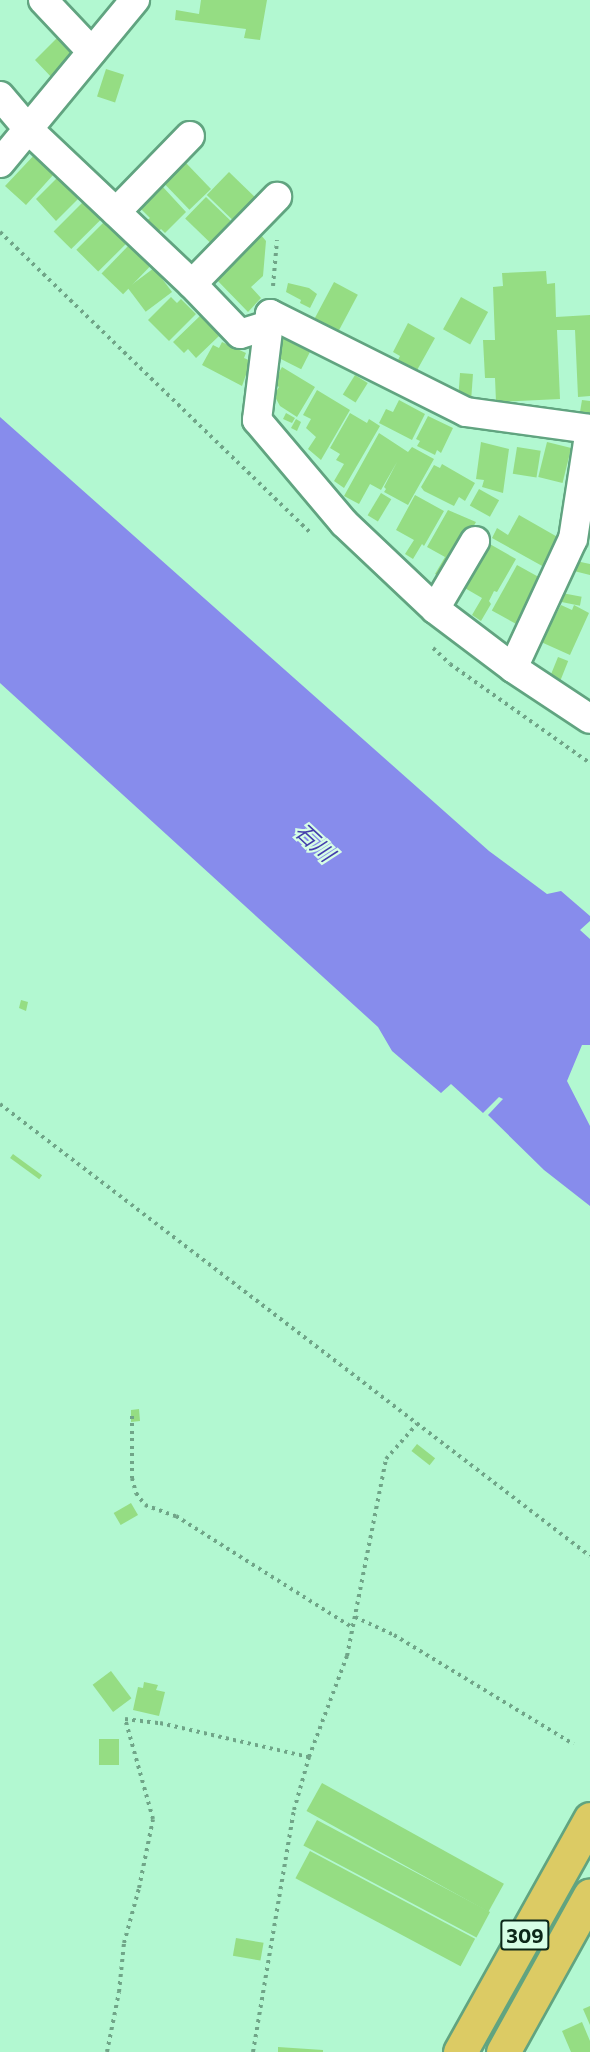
<!DOCTYPE html>
<meta charset="utf-8">
<style>
body{margin:0}
#map{position:relative;width:590px;height:2052px;overflow:hidden;background:#b2f8d1;font-family:Commissioner,"Noto Sans JP",sans-serif}
div>[style]{position:absolute}
.water>*{inset:0;background:#878cec}
.building>*{inset:0;background:#95dd83;transform-origin:0 0}
.path>*{height:4px;margin-top:-2px;transform-origin:0;background:repeating-linear-gradient(90deg,#70a588 0 3px,transparent 0 7.5px)}
.roads{filter:drop-shadow(2px 0 #61a480) drop-shadow(-2px 0 #61a480) drop-shadow(0 2px #61a480) drop-shadow(0 -2px #61a480)}
.minor>*{height:28px;margin:-14px;padding:0 14px;transform-origin:14px;border-radius:14px;background:#fff}
.trunk>*{height:33px;margin:-16.5px;padding:0 16.5px;transform-origin:16.5px;border-radius:16.5px;background:#dccb64}
span{translate:-50% -50%;white-space:nowrap;text-align:center;line-height:1.15;-webkit-text-stroke:4.5px #d6fee6;paint-order:stroke}
.shield-label span{padding:2px 4px;background:#d6fee6;border:2px solid;border-radius:4px;-webkit-text-stroke-width:0}
.shield-label{font-size:20px;color:#0b2719;font-weight:700}
.water-label{font-size:22px;color:#443dac;font-style:italic}
</style>
<div id="map">
<div class="water">
<i style="clip-path:polygon(0 417px,489px 851px,547px 894px,561px 891px,590px 916px,590px 921px,580px 930px,590px 939px,590px 1045px,582px 1045px,567px 1081px,590px 1126px,590px 1206px,544px 1170px,488px 1115px,503px 1099px,499px 1097px,483px 1113px,451px 1084px,441px 1093px,392px 1051px,378px 1027px,0 683px)"></i>
</div>
<div class="building">
<i style="clip-path:polygon(201px 0,267px 0,260px 40px,244px 38px,246px 29px,175px 20px,176px 10px,199px 14px)"></i>
<i style="clip-path:polygon(59px 36px,74px 51px,68px 57px,73px 62px,54px 80px,35px 60px)"></i>
<i style="left:106px;top:69px;width:19px;height:29px;rotate:18deg"></i>
<i style="clip-path:polygon(37px 152px,43px 158px,40px 161px,54px 174px,26px 205px,5px 186px)"></i>
<i style="left:186px;top:163px;width:36px;height:30px;rotate:46deg"></i>
<i style="left:229px;top:172px;width:37px;height:32px;rotate:44deg"></i>
<i style="clip-path:polygon(59px 176px,72px 188px,69px 190px,78px 199px,56px 221px,36px 199px)"></i>
<i style="clip-path:polygon(162px 186px,186px 212px,165px 233px,161px 229px,156px 234px,145px 222px,150px 218px,139px 207px)"></i>
<i style="left:206px;top:197px;width:36px;height:30px;rotate:44deg"></i>
<i style="left:84px;top:201px;width:25px;height:43px;rotate:45deg"></i>
<i style="left:106px;top:220px;width:31px;height:42px;rotate:45deg"></i>
<i style="clip-path:polygon(261px 235px,266px 241px,263px 276px,251px 287px,261px 298px,248px 312px,215px 278px)"></i>
<i style="left:130px;top:244px;width:30px;height:41px;rotate:44deg"></i>
<i style="left:154px;top:268px;width:30px;height:33px;rotate:53deg"></i>
<i style="clip-path:polygon(546px 271px,547px 284px,555px 283px,556px 317px,590px 315px,590px 396px,578px 397px,575px 330px,557px 330px,560px 399px,496px 402px,495px 378px,485px 378px,483px 340px,495px 340px,493px 287px,503px 286px,502px 273px)"></i>
<i style="left:334px;top:282px;width:27px;height:43px;rotate:28deg"></i>
<i style="clip-path:polygon(288px 283px,309px 288px,317px 294px,310px 308px,300px 303px,301px 300px,286px 292px)"></i>
<i style="clip-path:polygon(171px 297px,177px 303px,181px 299px,196px 314px,169px 341px,148px 320px)"></i>
<i style="left:461px;top:297px;width:31px;height:37px;rotate:29deg"></i>
<i style="clip-path:polygon(202px 314px,219px 336px,196px 358px,188px 349px,184px 353px,173px 342px)"></i>
<i style="clip-path:polygon(408px 323px,435px 338px,416px 372px,397px 362px,400px 356px,393px 352px)"></i>
<i style="left:284px;top:337px;width:30px;height:21px;rotate:27deg"></i>
<i style="clip-path:polygon(222px 342px,246px 353px,244px 358px,251px 361px,242px 386px,202px 365px,213px 345px,219px 348px)"></i>
<i style="clip-path:polygon(282px 367px,315px 387px,297px 417px,280px 406px,274px 395px,279px 387px,273px 383px)"></i>
<i style="left:460px;top:373px;width:13px;height:23px;rotate:4deg"></i>
<i style="left:355px;top:375px;width:15px;height:23px;rotate:32deg"></i>
<i style="clip-path:polygon(317px 390px,350px 410px,321px 460px,308px 449px,316px 437px,306px 428px,311px 419px,303px 415px)"></i>
<i style="clip-path:polygon(399px 400px,425px 414px,412px 440px,379px 423px,386px 409px,393px 412px)"></i>
<i style="clip-path:polygon(582px 400px,590px 401px,590px 414px,580px 412px)"></i>
<i style="clip-path:polygon(286px 413px,295px 418px,292px 423px,283px 419px)"></i>
<i style="clip-path:polygon(350px 413px,367px 423px,369px 419px,380px 426px,344px 488px,334px 481px,344px 464px,336px 460px,340px 454px,330px 448px)"></i>
<i style="clip-path:polygon(428px 416px,453px 428px,441px 453px,437px 450px,435px 455px,417px 446px,420px 441px,416px 439px)"></i>
<i style="clip-path:polygon(296px 419px,301px 422px,297px 431px,291px 428px)"></i>
<i style="clip-path:polygon(379px 433px,408px 452px,412px 447px,434px 459px,408px 505px,384px 492px,386px 489px,384px 487px,397px 462px,381px 490px,370px 484px,359px 504px,344px 496px)"></i>
<i style="clip-path:polygon(481px 442px,509px 449px,503px 493px,482px 487px,484px 480px,476px 479px)"></i>
<i style="left:547px;top:442px;width:25px;height:36px;rotate:14deg"></i>
<i style="left:517px;top:447px;width:24px;height:27px;rotate:9deg"></i>
<i style="clip-path:polygon(442px 464px,475px 483px,465px 501px,459px 497px,454px 506px,424px 491px,421px 487px,434px 465px,440px 468px)"></i>
<i style="left:479px;top:489px;width:23px;height:19px;rotate:29deg"></i>
<i style="left:381px;top:493px;width:12px;height:26px;rotate:31deg"></i>
<i style="clip-path:polygon(415px 495px,444px 511px,424px 546px,422px 544px,413px 559px,405px 554px,414px 540px,396px 530px)"></i>
<i style="clip-path:polygon(448px 510px,476px 522px,444px 579px,435px 574px,445px 557px,427px 547px)"></i>
<i style="clip-path:polygon(519px 515px,561px 539px,544px 567px,492px 538px,497px 528px,508px 535px)"></i>
<i style="clip-path:polygon(488px 543px,516px 559px,497px 592px,494px 591px,489px 601px,491px 604px,481px 621px,472px 615px,482px 598px,463px 587px)"></i>
<i style="clip-path:polygon(576px 561px,590px 564px,590px 575px,574px 571px)"></i>
<i style="left:517px;top:565px;width:31px;height:52px;rotate:29deg"></i>
<i style="left:562px;top:593px;width:20px;height:9px;rotate:11deg"></i>
<i style="clip-path:polygon(561px 605px,572px 610px,574px 605px,589px 613px,570px 655px,541px 642px)"></i>
<i style="left:558px;top:657px;width:11px;height:20px;rotate:22deg"></i>
<i style="clip-path:polygon(21px 1000px,28px 1002px,26px 1011px,19px 1008px)"></i>
<i style="left:13px;top:1154px;width:36px;height:5px;rotate:36deg"></i>
<i style="clip-path:polygon(139px 1409px,140px 1421px,131px 1422px,131px 1410px)"></i>
<i style="left:417px;top:1444px;width:23px;height:9px;rotate:38deg"></i>
<i style="left:131px;top:1503px;width:14px;height:20px;rotate:60deg"></i>
<i style="left:111px;top:1671px;width:34px;height:23px;rotate:53deg"></i>
<i style="clip-path:polygon(144px 1682px,158px 1685px,156px 1690px,165px 1692px,159px 1716px,133px 1710px,138px 1687px,143px 1688px)"></i>
<i style="left:99px;top:1739px;width:20px;height:26px"></i>
<i style="left:322px;top:1783px;width:208px;height:32px;rotate:29deg"></i>
<i style="left:317px;top:1820px;width:196px;height:29px;rotate:28deg"></i>
<i style="left:310px;top:1851px;width:187px;height:31px;rotate:28deg"></i>
<i style="left:236px;top:1938px;width:28px;height:18px;rotate:10deg"></i>
<i style="clip-path:polygon(590px 2006px,590px 2025px,583px 2009px)"></i>
<i style="clip-path:polygon(582px 2022px,590px 2041px,590px 2052px,571px 2052px,562px 2031px)"></i>
<i style="clip-path:polygon(278px 2047px,323px 2050px,323px 2052px,278px 2052px)"></i>
</div>
<div class="path">
<i style="left:0;top:232px;width:431px;rotate:44.1deg"></i>
<i style="left:273px;top:286px;width:46px;rotate:-85deg"></i>
<i style="left:433px;top:648px;width:23px;rotate:43deg"></i>
<i style="left:450px;top:664px;width:171px;rotate:35.3deg"></i>
<i style="left:0;top:1104px;width:743px;rotate:37.46deg"></i>
<i style="left:132px;top:1416px;width:62px;rotate:90deg"></i>
<i style="left:132px;top:1478px;width:16px;rotate:75deg"></i>
<i style="left:136px;top:1493px;width:15px;rotate:53deg"></i>
<i style="left:145px;top:1505px;width:33px;rotate:20deg"></i>
<i style="left:176px;top:1516px;width:209px;rotate:32.3deg"></i>
<i style="left:355px;top:1617px;width:43px;rotate:24.8deg"></i>
<i style="left:394px;top:1635px;width:210px;rotate:31.3deg"></i>
<i style="left:107px;top:2052px;width:61px;rotate:-78.7deg"></i>
<i style="left:119px;top:1992px;width:49px;rotate:-84.2deg"></i>
<i style="left:124px;top:1943px;width:57px;rotate:-74.7deg"></i>
<i style="left:139px;top:1888px;width:70px;rotate:-78.5deg"></i>
<i style="left:153px;top:1819px;width:104px;rotate:-105.6deg"></i>
<i style="left:125px;top:1719px;width:35px;rotate:7deg"></i>
<i style="left:160px;top:1723px;width:153px;rotate:12.9deg"></i>
<i style="left:253px;top:2052px;width:245px;rotate:-80.4deg"></i>
<i style="left:294px;top:1810px;width:55px;rotate:-74.2deg"></i>
<i style="left:309px;top:1757px;width:108px;rotate:-69.4deg"></i>
<i style="left:347px;top:1656px;width:201px;rotate:-78.8deg"></i>
<i style="left:386px;top:1459px;width:47px;rotate:-48.5deg"></i>
</div>
<div class="roads">
<div class="minor">
<i style="left:43px;top:0;width:71px;rotate:46.7deg"></i>
<i style="left:0;top:96px;width:43px;rotate:49.7deg"></i>
<i style="left:28px;top:129px;width:226px;rotate:43.4deg"></i>
<i style="left:192px;top:284px;width:69px;rotate:46.2deg"></i>
<i style="left:240px;top:334px;width:30px;rotate:-17deg"></i>
<i style="left:0;top:163px;width:212px;rotate:-50.4deg"></i>
<i style="left:116px;top:212px;width:106px;rotate:-45.8deg"></i>
<i style="left:192px;top:284px;width:122px;rotate:-45.7deg"></i>
<i style="left:435px;top:609px;width:79px;rotate:-59.5deg"></i>
<i style="left:513px;top:668px;width:142px;rotate:-65.1deg"></i>
<i style="left:573px;top:539px;width:111px;rotate:-81.2deg"></i>
<i style="left:590px;top:429px;width:125px;rotate:-172.2deg"></i>
<i style="left:466px;top:412px;width:219px;rotate:-153.4deg"></i>
<i style="left:270px;top:314px;width:107px;rotate:97deg"></i>
<i style="left:257px;top:420px;width:135px;rotate:49.8deg"></i>
<i style="left:344px;top:523px;width:125px;rotate:43.4deg"></i>
<i style="left:435px;top:609px;width:98px;rotate:37.1deg"></i>
<i style="left:513px;top:668px;width:92px;rotate:33.5deg"></i>
</div>
<div class="trunk">
<i style="left:460px;top:2052px;width:267px;rotate:-60.8deg"></i>
<i style="left:503px;top:2052px;width:179px;rotate:-61deg"></i>
</div>
</div>
<div class="shield-label">
<span style="left:525px;top:1935px">309</span>
</div>
<div class="water-label">
<span style="left:315px;top:842px;rotate:43deg">石川</span>
</div>
</div>
